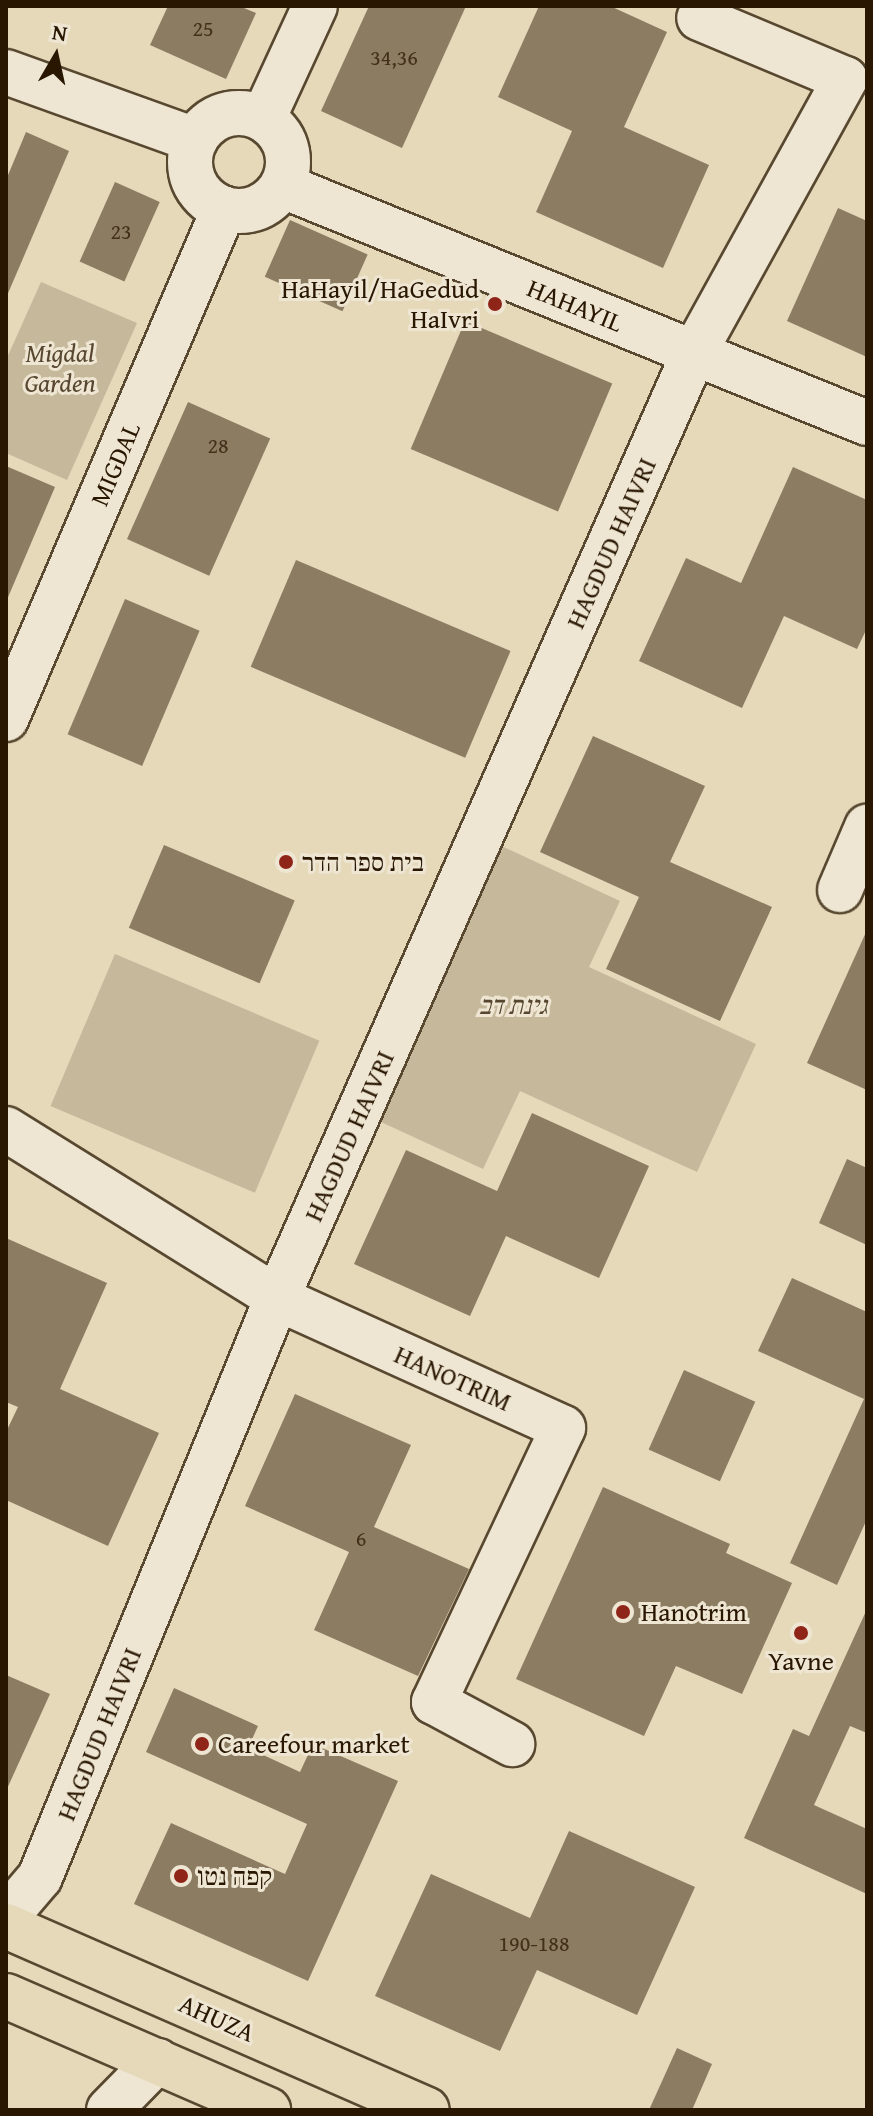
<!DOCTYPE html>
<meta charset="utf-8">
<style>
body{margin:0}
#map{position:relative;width:873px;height:2116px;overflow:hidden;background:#e5d9ba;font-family:"Gentium Book Plus","Frank Ruhl Libre",serif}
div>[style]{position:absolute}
.green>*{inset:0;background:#c5b89b;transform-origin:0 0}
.building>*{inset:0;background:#8b7c62;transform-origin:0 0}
.roads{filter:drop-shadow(2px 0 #584830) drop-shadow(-2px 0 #584830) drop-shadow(0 2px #584830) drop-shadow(0 -2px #584830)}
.minor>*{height:44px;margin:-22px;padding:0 22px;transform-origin:22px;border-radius:22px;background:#eee6d2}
.minor>.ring{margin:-22px;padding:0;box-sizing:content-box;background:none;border:44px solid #eee6d2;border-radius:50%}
.major>*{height:44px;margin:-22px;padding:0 22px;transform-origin:22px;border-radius:22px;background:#e5d9ba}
.dots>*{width:22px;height:22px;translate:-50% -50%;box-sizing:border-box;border:4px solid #eee6d2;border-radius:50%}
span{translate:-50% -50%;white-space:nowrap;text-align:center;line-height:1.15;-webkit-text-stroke:6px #eee6d2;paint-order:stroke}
.number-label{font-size:22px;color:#42301a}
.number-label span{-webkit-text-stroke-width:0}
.poi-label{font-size:26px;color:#291702}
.right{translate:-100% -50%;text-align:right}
.left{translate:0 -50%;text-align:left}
.street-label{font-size:26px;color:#291702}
.park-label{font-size:26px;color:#584730;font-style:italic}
.frame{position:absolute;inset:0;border:8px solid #291702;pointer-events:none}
.north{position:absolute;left:16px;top:16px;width:80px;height:80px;-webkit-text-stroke:6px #eee6d2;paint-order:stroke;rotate:9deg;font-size:22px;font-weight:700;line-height:32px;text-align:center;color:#291702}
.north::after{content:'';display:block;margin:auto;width:28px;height:36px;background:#291702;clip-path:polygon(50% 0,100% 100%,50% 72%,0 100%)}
</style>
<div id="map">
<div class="green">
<i style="clip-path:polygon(41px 282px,137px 323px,67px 480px,6px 453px,6px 360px)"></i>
<i style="clip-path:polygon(495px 843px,620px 901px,589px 967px,756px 1044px,697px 1172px,520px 1091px,483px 1169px,368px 1116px)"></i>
<i style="left:115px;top:954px;width:222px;height:165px;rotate:23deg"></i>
</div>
<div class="building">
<i style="clip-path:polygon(168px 6px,239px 6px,256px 13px,226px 79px,150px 45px)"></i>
<i style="clip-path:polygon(369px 6px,466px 6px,402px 148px,321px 111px)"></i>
<i style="clip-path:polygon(539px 6px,610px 6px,667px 32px,624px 127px,709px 165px,663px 268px,536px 212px,572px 131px,498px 97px)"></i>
<i style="clip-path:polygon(26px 132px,69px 151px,6px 298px,6px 180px)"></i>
<i style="left:115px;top:182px;width:49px;height:87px;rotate:24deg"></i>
<i style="clip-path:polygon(838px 208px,867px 221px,867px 357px,787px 321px)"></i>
<i style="left:290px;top:220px;width:85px;height:62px;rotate:24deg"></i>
<i style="left:465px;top:321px;width:160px;height:139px;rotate:23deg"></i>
<i style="left:188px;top:402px;width:90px;height:150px;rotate:24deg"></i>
<i style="clip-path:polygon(6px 466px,55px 487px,6px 602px)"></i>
<i style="clip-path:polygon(793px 467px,867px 500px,867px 628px,857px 649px,784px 616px,742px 708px,639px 661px,686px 558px,741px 583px)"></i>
<i style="left:296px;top:560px;width:233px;height:116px;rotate:23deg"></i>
<i style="left:125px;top:599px;width:81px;height:147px;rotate:23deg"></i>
<i style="clip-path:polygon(593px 736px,705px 786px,670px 862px,772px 907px,720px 1021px,606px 969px,639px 897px,540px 852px)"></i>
<i style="left:164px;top:845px;width:142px;height:90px;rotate:23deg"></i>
<i style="clip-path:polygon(867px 930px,867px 1090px,807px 1063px)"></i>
<i style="clip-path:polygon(532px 1113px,649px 1166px,599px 1278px,506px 1236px,470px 1316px,354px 1264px,406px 1150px,497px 1191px)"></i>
<i style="clip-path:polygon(847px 1159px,867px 1168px,867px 1245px,819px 1223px)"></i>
<i style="clip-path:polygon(6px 1238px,107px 1283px,60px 1389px,159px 1433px,108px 1546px,6px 1500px,6px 1432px,18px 1407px,6px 1402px)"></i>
<i style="clip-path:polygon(792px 1278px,867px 1312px,867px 1519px,837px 1585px,790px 1563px,864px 1399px,758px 1351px)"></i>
<i style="left:684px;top:1370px;width:78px;height:87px;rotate:24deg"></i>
<i style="clip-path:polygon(295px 1394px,411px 1445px,374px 1527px,469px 1569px,418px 1676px,314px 1630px,349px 1552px,245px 1506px)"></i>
<i style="clip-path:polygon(603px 1487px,730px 1544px,726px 1553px,792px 1583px,742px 1694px,676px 1666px,644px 1736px,516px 1679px)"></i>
<i style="clip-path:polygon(867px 1609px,867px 1733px,850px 1726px,814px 1805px,867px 1829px,867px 1894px,744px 1838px,793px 1729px,809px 1736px)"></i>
<i style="clip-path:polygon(6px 1675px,50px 1694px,6px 1791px)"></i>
<i style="clip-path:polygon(174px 1688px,258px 1726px,248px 1748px,300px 1772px,313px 1744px,398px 1781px,308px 1981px,134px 1904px,171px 1823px,285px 1874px,307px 1824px,146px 1752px)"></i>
<i style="clip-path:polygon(569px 1831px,695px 1887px,637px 2015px,537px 1970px,500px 2051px,375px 1996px,431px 1874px,530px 1918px)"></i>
<i style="clip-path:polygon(677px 2048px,712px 2064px,692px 2110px,649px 2110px)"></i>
</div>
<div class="roads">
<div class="minor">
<i style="left:6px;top:72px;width:201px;rotate:19.8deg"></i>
<i class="ring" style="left:190px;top:113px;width:54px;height:54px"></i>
<i style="left:263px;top:119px;width:124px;rotate:-65.3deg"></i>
<i style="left:283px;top:186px;width:630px;rotate:22.09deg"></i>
<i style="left:6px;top:719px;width:555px;rotate:-66.86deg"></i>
<i style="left:840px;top:890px;width:69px;rotate:-66.8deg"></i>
<i style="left:6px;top:1129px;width:319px;rotate:31.9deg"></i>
<i style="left:277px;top:1298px;width:314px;rotate:24.4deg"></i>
<i style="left:563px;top:1428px;width:303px;rotate:115.2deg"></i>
<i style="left:434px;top:1702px;width:89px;rotate:28.3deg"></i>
<i style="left:6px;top:1917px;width:52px;rotate:-49.6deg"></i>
<i style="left:40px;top:1877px;width:626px;rotate:-67.74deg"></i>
<i style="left:277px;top:1298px;width:1033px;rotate:-66.19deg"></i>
<i style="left:694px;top:353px;width:313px;rotate:-61.1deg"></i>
<i style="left:845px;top:79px;width:158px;rotate:-157.3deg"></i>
<i style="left:109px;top:2110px;width:69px;rotate:-45.6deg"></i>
</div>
<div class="major">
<i style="left:6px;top:1926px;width:459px;rotate:23.6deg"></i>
<i style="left:6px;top:1996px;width:286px;rotate:23.5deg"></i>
</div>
</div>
<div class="dots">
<i style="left:495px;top:304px;background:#8f2418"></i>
<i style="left:286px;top:862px;background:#8f2418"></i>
<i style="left:623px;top:1612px;background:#8f2418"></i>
<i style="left:801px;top:1633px;background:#8f2418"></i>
<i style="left:202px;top:1744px;background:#8f2418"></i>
<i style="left:181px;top:1876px;background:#8f2418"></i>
</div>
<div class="number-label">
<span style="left:203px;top:29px">25</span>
<span style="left:394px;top:58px">34,36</span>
<span style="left:121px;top:232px">23</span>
<span style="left:218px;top:446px">28</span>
<span style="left:361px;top:1539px">6</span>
<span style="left:534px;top:1944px">190-188</span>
</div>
<div class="poi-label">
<span class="right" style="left:479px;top:304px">HaHayil/HaGedud<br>HaIvri</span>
<span class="left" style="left:302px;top:862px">בית ספר הדר</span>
<span class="left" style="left:641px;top:1612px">Hanotrim</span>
<span style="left:801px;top:1661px">Yavne</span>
<span class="left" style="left:218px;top:1744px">Careefour market</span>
<span class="left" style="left:197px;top:1876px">קפה נטו</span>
</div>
<div class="street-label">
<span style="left:575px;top:305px;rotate:22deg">HAHAYIL</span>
<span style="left:115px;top:464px;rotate:-67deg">MIGDAL</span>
<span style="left:611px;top:543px;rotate:-66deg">HAGDUD HAIVRI</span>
<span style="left:349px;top:1136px;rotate:-66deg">HAGDUD HAIVRI</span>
<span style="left:453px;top:1378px;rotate:24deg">HANOTRIM</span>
<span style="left:99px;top:1734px;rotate:-68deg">HAGDUD HAIVRI</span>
<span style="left:217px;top:2018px;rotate:24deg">AHUZA</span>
</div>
<div class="park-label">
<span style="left:60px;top:368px">Migdal<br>Garden</span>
<span style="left:513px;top:1005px">גינת דב</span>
</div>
<div class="frame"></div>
<div class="north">N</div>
</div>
